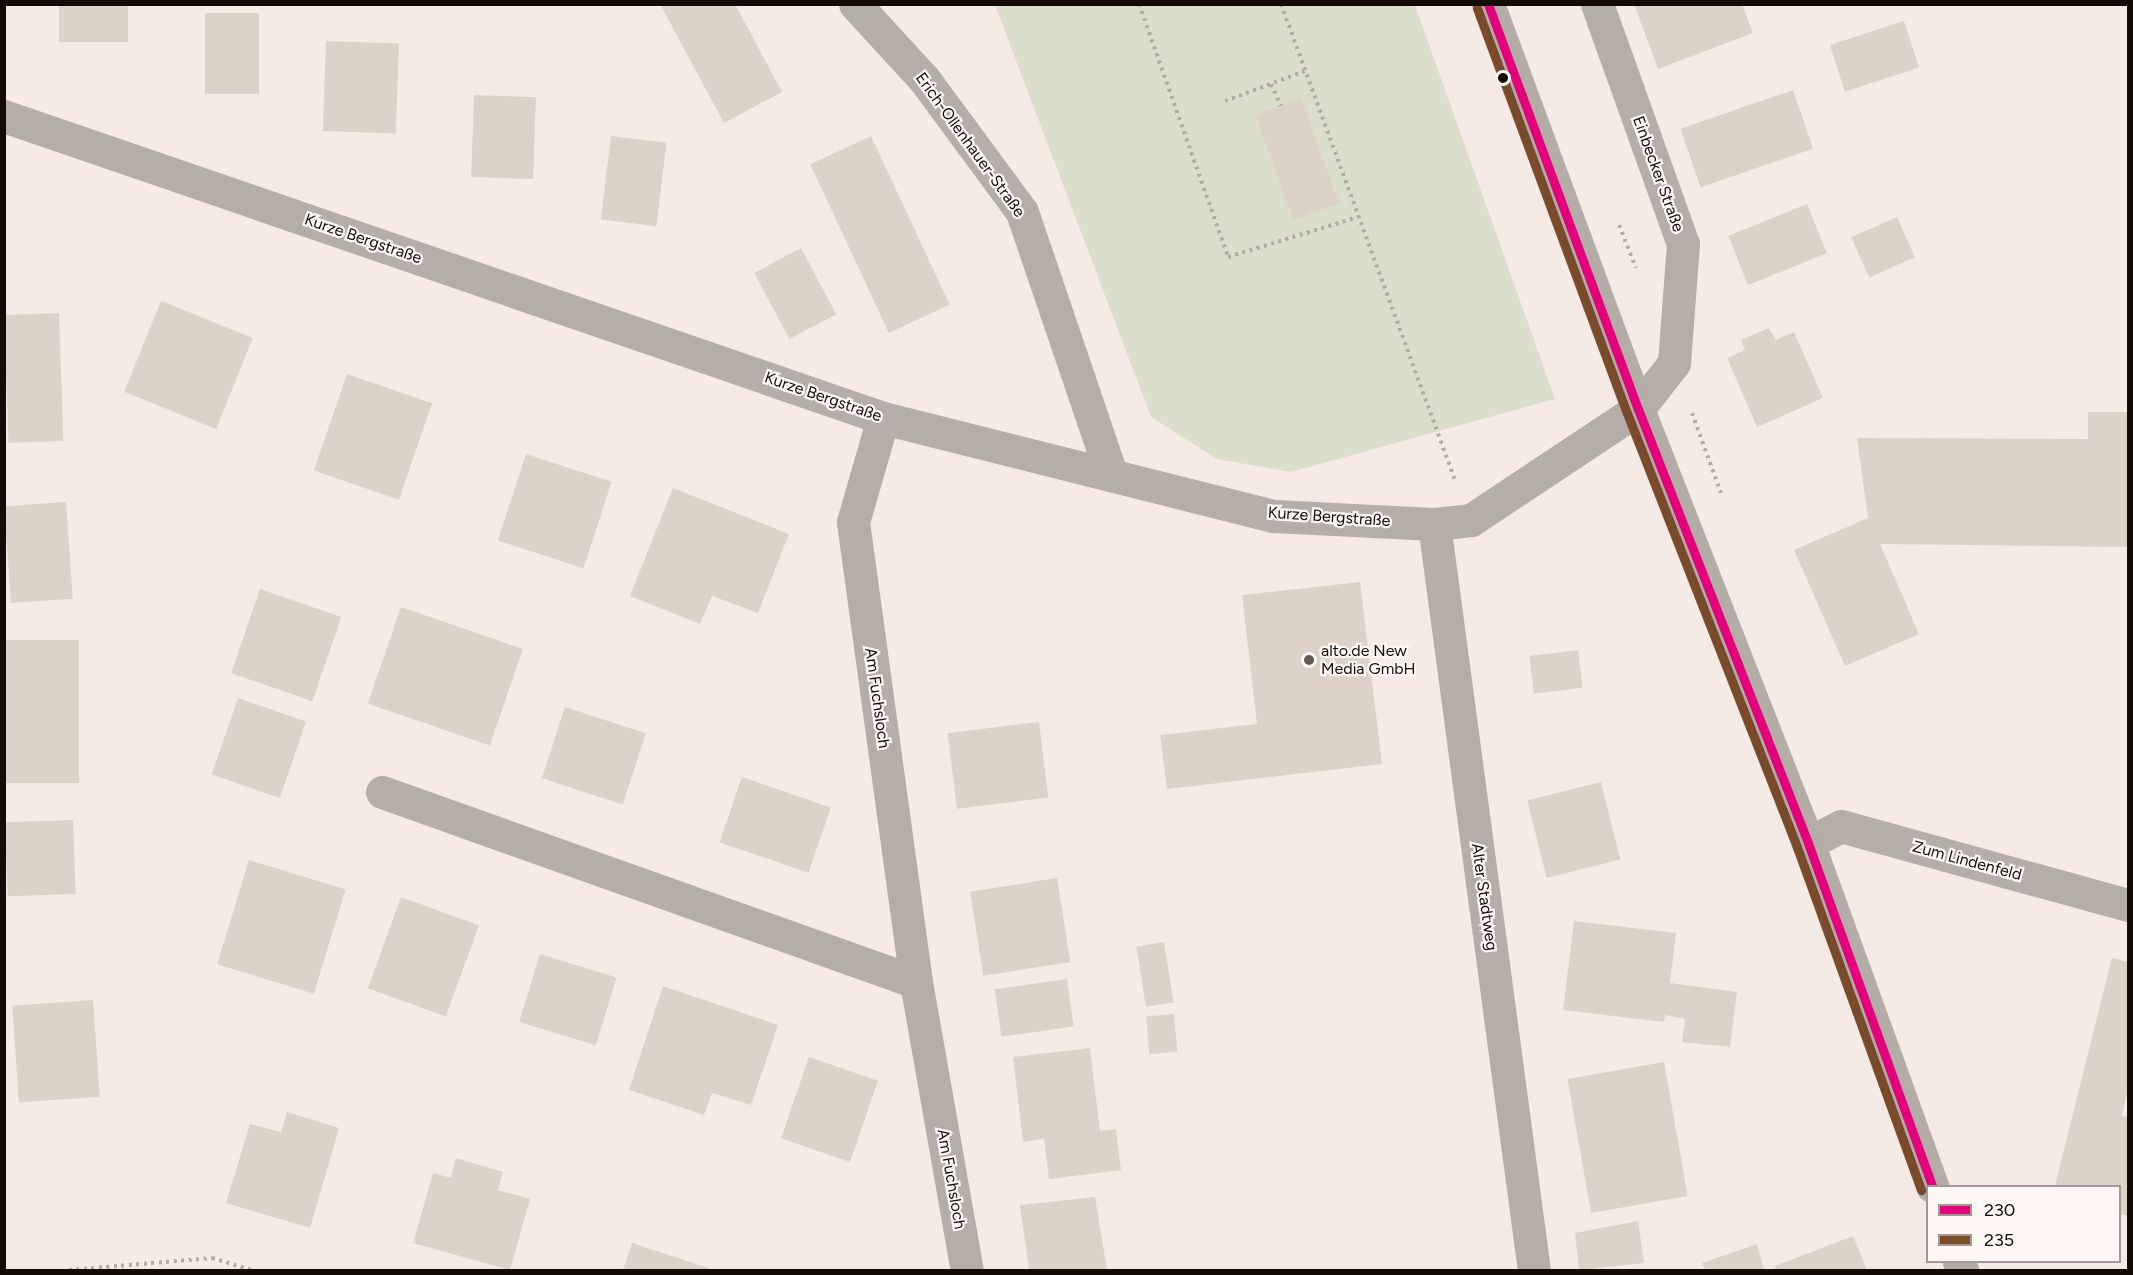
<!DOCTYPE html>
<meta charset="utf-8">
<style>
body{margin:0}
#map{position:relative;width:2133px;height:1275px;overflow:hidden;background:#f6eae5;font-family:Figtree,sans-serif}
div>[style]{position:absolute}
.green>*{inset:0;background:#dcdecc}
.building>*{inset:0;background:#ddd2c8;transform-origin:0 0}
.path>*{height:4px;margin-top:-2px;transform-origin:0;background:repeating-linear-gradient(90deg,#b2aaa7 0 3px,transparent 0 7.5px)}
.street>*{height:33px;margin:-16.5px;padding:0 16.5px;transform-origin:16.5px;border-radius:16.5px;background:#b4ada8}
.secondary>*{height:33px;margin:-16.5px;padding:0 16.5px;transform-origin:16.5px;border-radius:16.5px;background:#b4aca6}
.bus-1>*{height:9px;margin:-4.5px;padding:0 4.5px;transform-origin:4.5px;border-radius:4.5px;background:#e5007d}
.bus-2>*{height:9px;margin:-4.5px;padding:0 4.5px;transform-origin:4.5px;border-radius:4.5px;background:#7a4b2a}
.dots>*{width:16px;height:16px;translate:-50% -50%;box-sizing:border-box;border:3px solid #fff8f4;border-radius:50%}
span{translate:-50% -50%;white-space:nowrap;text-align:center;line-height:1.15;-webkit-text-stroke:4.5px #fff8f4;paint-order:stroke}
.street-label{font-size:16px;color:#160a06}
.poi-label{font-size:16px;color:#160a06}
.left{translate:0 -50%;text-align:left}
.frame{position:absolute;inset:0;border:6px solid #160a06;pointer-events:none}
.legend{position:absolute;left:1926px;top:1185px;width:195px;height:78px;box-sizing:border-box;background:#fff8f4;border:2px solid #a29995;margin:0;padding:8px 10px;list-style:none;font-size:18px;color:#160a06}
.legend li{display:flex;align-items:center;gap:12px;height:30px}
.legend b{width:30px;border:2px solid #a29995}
</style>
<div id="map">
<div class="green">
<i style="clip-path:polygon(995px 5px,1415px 5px,1555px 399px,1291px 472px,1217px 459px,1151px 417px)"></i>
</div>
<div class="building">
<i style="left:59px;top:4px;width:69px;height:38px"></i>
<i style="clip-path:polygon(660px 4px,735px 4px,782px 92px,724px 123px)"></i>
<i style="clip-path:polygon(1634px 4px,1742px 4px,1753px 33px,1658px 69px)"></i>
<i style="left:205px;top:13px;width:54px;height:81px"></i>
<i style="left:1904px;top:21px;width:49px;height:78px;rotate:72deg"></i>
<i style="left:326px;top:41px;width:73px;height:90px;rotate:2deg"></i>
<i style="left:1793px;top:90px;width:62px;height:119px;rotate:71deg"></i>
<i style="left:474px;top:95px;width:62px;height:82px;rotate:2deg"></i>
<i style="left:1301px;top:98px;width:112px;height:49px;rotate:70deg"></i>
<i style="left:611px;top:136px;width:56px;height:84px;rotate:7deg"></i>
<i style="left:871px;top:136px;width:186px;height:67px;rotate:65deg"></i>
<i style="left:1807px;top:204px;width:53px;height:85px;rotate:68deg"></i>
<i style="left:1897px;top:217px;width:44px;height:50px;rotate:66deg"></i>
<i style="left:801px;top:248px;width:75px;height:53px;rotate:62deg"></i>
<i style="left:161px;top:301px;width:99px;height:98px;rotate:22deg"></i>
<i style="left:59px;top:313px;width:128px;height:55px;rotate:88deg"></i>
<i style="clip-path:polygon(1769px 328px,1776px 340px,1794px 332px,1823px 398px,1757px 427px,1727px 358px,1745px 350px,1741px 340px)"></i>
<i style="left:347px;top:374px;width:90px;height:102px;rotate:19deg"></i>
<i style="clip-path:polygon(2088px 412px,2128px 412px,2128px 547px,1880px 544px,1919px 634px,1845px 666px,1794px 550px,1868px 518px,1857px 438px,2088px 439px)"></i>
<i style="left:526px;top:454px;width:90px;height:91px;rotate:18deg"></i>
<i style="clip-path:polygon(673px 488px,789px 534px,758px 613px,712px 596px,700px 624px,630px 596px)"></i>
<i style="left:66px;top:502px;width:97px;height:62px;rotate:86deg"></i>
<i style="clip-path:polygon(1360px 582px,1382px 764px,1167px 789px,1160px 735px,1257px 724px,1242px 595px)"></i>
<i style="left:260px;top:589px;width:86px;height:89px;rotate:19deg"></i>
<i style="left:401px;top:607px;width:129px;height:102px;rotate:19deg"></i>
<i style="left:79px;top:640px;width:143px;height:75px;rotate:90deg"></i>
<i style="left:1578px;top:650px;width:38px;height:49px;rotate:83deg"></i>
<i style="left:238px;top:698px;width:72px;height:81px;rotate:19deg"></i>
<i style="left:565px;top:707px;width:85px;height:75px;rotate:18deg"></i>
<i style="left:1039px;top:722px;width:76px;height:92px;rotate:83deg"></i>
<i style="left:742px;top:777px;width:94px;height:69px;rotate:19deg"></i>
<i style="left:1601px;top:782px;width:80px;height:76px;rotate:76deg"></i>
<i style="left:73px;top:820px;width:74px;height:68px;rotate:88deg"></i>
<i style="left:249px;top:860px;width:101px;height:109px;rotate:17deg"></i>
<i style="left:1057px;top:878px;width:85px;height:88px;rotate:81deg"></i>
<i style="left:401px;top:897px;width:83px;height:97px;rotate:20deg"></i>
<i style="clip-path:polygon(1574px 921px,1676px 933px,1670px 983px,1737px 992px,1730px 1047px,1682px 1042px,1685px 1019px,1665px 1015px,1664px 1022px,1563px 1010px)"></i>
<i style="left:1164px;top:942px;width:61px;height:28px;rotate:81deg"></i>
<i style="left:540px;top:954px;width:80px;height:71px;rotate:17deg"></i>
<i style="clip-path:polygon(2112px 958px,2128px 962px,2128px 1088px,2122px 1116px,2128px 1117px,2128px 1216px,2120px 1214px,2120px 1186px,2055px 1186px)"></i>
<i style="left:1067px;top:979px;width:48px;height:73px;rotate:82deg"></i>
<i style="clip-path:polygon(663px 986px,778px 1025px,751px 1105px,712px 1093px,704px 1115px,629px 1090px)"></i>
<i style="left:93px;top:1000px;width:97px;height:81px;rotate:86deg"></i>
<i style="left:1174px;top:1014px;width:38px;height:28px;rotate:85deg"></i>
<i style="clip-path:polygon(1090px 1048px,1100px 1131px,1116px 1129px,1121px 1170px,1049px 1179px,1044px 1139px,1023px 1142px,1013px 1057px)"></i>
<i style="left:809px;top:1057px;width:73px;height:86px;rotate:19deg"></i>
<i style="left:1664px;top:1062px;width:136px;height:98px;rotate:80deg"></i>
<i style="clip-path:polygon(287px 1112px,339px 1128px,310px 1228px,226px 1203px,250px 1124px,281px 1132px)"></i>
<i style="clip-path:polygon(456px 1158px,503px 1172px,498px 1190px,530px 1199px,510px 1270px,413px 1243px,433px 1173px,451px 1178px)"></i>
<i style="clip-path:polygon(1095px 1197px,1107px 1270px,1029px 1270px,1020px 1205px)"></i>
<i style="clip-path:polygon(1638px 1221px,1644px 1263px,1579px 1270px,1575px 1233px)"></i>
<i style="clip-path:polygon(1853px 1236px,1867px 1270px,1776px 1270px,1775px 1266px)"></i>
<i style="clip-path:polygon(632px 1243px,714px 1270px,623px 1270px)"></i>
<i style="clip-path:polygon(1757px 1244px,1764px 1270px,1705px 1270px,1702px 1263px)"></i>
</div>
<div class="path">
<i style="left:1139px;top:4px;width:268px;rotate:70.6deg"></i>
<i style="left:1228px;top:257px;width:136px;rotate:-17.1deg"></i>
<i style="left:1281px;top:4px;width:507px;rotate:69.92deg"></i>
<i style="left:1271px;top:84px;width:24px;rotate:66deg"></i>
<i style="left:1225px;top:101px;width:85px;rotate:-20.6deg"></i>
<i style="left:1619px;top:225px;width:46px;rotate:68.4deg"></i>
<i style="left:1692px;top:413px;width:85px;rotate:70.1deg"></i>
<i style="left:69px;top:1270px;width:144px;rotate:-4.8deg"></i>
<i style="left:212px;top:1258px;width:42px;rotate:16.7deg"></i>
</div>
<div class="street">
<i style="left:855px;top:4px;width:102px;rotate:47.4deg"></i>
<i style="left:924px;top:79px;width:165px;rotate:53.6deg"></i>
<i style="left:1022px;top:212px;width:277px;rotate:71.2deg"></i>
<i style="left:4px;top:116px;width:929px;rotate:18.96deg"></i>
<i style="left:883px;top:418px;width:403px;rotate:14.1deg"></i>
<i style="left:1274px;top:516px;width:160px;rotate:2.9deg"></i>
<i style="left:1434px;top:524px;width:37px;rotate:-6deg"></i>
<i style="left:1471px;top:520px;width:201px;rotate:-33.6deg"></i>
<i style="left:1638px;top:409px;width:58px;rotate:-52deg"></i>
<i style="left:1674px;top:363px;width:119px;rotate:-85.7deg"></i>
<i style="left:1683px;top:244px;width:255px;rotate:-109.7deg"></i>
<i style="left:883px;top:418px;width:108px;rotate:106.1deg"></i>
<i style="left:853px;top:522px;width:464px;rotate:82.2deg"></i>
<i style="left:916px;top:982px;width:292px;rotate:80deg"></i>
<i style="left:1434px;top:524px;width:753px;rotate:82.37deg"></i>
<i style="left:382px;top:792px;width:567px;rotate:19.59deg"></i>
<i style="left:1808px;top:843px;width:37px;rotate:-27deg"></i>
<i style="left:1841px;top:826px;width:298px;rotate:15.4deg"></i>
</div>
<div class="secondary">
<i style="left:1488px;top:4px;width:432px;rotate:69.7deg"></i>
<i style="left:1638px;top:409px;width:466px;rotate:68.6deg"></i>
<i style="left:1808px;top:843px;width:365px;rotate:70.1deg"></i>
<i style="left:1959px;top:1262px;width:9px;rotate:69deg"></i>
</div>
<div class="bus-1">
<i style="left:1488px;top:4px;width:432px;rotate:69.7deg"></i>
<i style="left:1638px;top:409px;width:466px;rotate:68.6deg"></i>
<i style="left:1808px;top:843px;width:365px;rotate:70.1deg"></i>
</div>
<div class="bus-2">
<i style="left:1477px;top:8px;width:432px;rotate:69.7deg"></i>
<i style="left:1627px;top:413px;width:466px;rotate:68.6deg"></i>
<i style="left:1797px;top:847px;width:365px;rotate:70.1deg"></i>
</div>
<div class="dots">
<i style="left:1503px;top:78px;background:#160a06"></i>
<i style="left:1309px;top:660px;background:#645854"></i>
</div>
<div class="street-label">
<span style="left:970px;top:145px;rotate:54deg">Erich-Ollenhauer-Straße</span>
<span style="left:1658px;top:174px;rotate:70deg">Einbecker Straße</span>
<span style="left:363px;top:239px;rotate:19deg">Kurze Bergstraße</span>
<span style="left:823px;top:397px;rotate:19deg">Kurze Bergstraße</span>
<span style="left:1329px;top:517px;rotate:4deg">Kurze Bergstraße</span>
<span style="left:877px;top:698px;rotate:82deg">Am Fuchsloch</span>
<span style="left:1967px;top:861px;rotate:15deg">Zum Lindenfeld</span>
<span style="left:1484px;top:897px;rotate:82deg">Alter Stadtweg</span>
<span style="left:951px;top:1179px;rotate:80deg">Am Fuchsloch</span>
</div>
<div class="poi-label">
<span class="left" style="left:1321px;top:660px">alto.de New<br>Media GmbH</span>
</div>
<div class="frame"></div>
<ul class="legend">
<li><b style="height:8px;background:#e5007d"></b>230</li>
<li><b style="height:8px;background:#7a4b2a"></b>235</li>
</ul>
</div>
